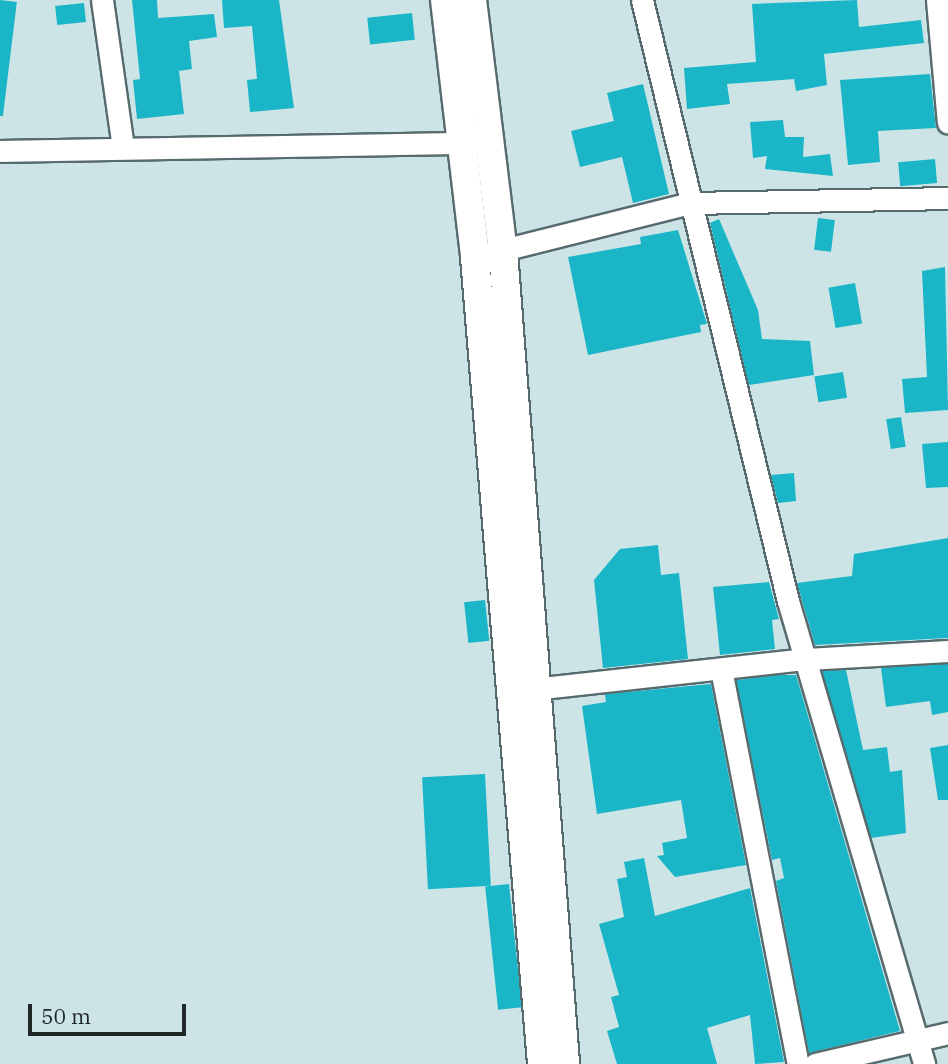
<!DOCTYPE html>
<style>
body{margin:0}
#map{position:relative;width:948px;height:1064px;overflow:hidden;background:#cde4e7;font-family:"IBM Plex Serif",serif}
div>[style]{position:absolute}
.building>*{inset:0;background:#1ab6c7;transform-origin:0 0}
.roads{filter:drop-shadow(2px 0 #576b6e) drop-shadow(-2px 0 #576b6e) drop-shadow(0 2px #576b6e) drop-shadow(0 -2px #576b6e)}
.minor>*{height:21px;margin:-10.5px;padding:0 10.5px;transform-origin:10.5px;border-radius:10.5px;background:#fff}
.major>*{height:28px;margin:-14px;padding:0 14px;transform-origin:14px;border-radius:14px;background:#fff}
span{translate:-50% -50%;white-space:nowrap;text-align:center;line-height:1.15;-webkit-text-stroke:6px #cde4e7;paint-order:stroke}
.scale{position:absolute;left:28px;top:1004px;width:158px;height:32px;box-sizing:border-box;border:4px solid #1f2728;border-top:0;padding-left:9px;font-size:21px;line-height:24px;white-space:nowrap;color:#1f2728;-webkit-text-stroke:5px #cde4e7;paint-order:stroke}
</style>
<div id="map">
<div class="building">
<i style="left:0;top:0;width:17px;height:115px;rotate:7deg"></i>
<i style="clip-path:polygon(132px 0,157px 0,158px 18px,214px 14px,217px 37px,189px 41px,192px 69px,179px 71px,184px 114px,137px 119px,133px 80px,140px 79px)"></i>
<i style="clip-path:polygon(222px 0,279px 0,294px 108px,250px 112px,247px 80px,257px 79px,252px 26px,224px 28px)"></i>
<i style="clip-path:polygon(857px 0,859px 27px,921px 20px,924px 43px,824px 54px,827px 85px,796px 91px,794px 79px,727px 84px,730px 104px,687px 109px,684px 68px,756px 62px,752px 4px)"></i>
<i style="left:84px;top:3px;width:19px;height:29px;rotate:84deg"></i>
<i style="left:412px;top:13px;width:27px;height:45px;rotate:84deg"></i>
<i style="clip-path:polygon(930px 74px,936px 128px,878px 131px,880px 162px,848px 165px,840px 80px)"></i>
<i style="clip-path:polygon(643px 84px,669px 194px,633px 203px,622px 157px,580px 167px,571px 131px,614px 121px,607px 93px)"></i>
<i style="clip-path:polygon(783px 120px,785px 137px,804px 137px,803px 157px,830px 154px,833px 176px,765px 169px,767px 156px,753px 158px,750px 122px)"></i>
<i style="left:935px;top:159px;width:24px;height:37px;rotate:85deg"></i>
<i style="left:818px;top:218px;width:17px;height:32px;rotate:7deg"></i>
<i style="clip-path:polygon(719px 219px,758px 310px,762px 339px,810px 341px,814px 375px,749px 385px,710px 223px)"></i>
<i style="clip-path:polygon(678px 230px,707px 324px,700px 325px,701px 332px,588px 355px,568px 257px,641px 244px,640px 237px)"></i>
<i style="clip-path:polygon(945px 267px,948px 410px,905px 413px,902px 379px,927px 377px,922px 271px)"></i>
<i style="left:855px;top:283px;width:41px;height:27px;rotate:80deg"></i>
<i style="left:843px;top:372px;width:26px;height:29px;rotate:81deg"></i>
<i style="left:901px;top:417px;width:30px;height:15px;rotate:81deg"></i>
<i style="clip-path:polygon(948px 442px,948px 487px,926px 488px,922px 444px)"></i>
<i style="clip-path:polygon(794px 473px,796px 501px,778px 503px,771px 475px)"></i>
<i style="clip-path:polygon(948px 538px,948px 638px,815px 645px,797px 583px,852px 576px,854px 554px)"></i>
<i style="clip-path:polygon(658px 545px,661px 575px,679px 573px,688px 659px,603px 668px,594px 580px,620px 549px)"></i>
<i style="clip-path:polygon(769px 582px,779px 619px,772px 620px,775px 649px,720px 655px,713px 587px)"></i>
<i style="left:485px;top:600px;width:41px;height:21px;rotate:84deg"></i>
<i style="clip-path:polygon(948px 664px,948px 712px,932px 715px,930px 701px,886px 707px,881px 668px)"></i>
<i style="clip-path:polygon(846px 670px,863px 750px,887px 747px,890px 772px,902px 770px,906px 833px,871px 838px,822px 671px)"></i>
<i style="clip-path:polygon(778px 675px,796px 675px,900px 1031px,809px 1053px,776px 881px,784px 878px,780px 858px,772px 860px,736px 680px)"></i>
<i style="clip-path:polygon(711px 684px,746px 865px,675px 877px,657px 856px,664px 855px,662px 843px,687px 838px,681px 800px,597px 814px,582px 706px,606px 702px,605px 694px)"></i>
<i style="clip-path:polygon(948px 745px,948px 800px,938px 800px,930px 748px)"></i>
<i style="left:485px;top:774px;width:112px;height:63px;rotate:87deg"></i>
<i style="clip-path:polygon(644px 858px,655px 916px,750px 888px,784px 1062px,755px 1064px,750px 1015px,707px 1028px,717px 1064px,617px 1064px,607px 1031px,619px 1027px,611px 997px,619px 995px,599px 924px,624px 917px,617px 879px,627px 877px,624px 862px)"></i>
<i style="left:509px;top:884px;width:124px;height:24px;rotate:84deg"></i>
</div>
<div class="roads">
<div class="minor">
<i style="left:102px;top:0;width:149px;rotate:81.9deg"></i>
<i style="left:642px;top:0;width:618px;rotate:76.35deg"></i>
<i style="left:788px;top:601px;width:483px;rotate:73.6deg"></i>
<i style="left:937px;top:0;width:123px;rotate:84.9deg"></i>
<i style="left:0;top:151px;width:475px;rotate:-1deg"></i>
<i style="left:475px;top:257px;width:222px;rotate:-14.1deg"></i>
<i style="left:690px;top:203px;width:258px;rotate:-1.1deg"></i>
<i style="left:721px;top:669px;width:402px;rotate:79deg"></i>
<i style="left:524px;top:690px;width:284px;rotate:-6.3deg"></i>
<i style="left:806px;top:659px;width:142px;rotate:-3.2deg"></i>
<i style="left:815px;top:1064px;width:137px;rotate:-13.1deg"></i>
</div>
<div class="major">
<i style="left:445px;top:0;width:259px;rotate:83.3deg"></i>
<i style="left:475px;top:257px;width:810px;rotate:85.25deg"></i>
<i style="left:472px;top:0;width:254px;rotate:83deg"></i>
<i style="left:503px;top:252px;width:814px;rotate:85.63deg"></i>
</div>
</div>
<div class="scale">50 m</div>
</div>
